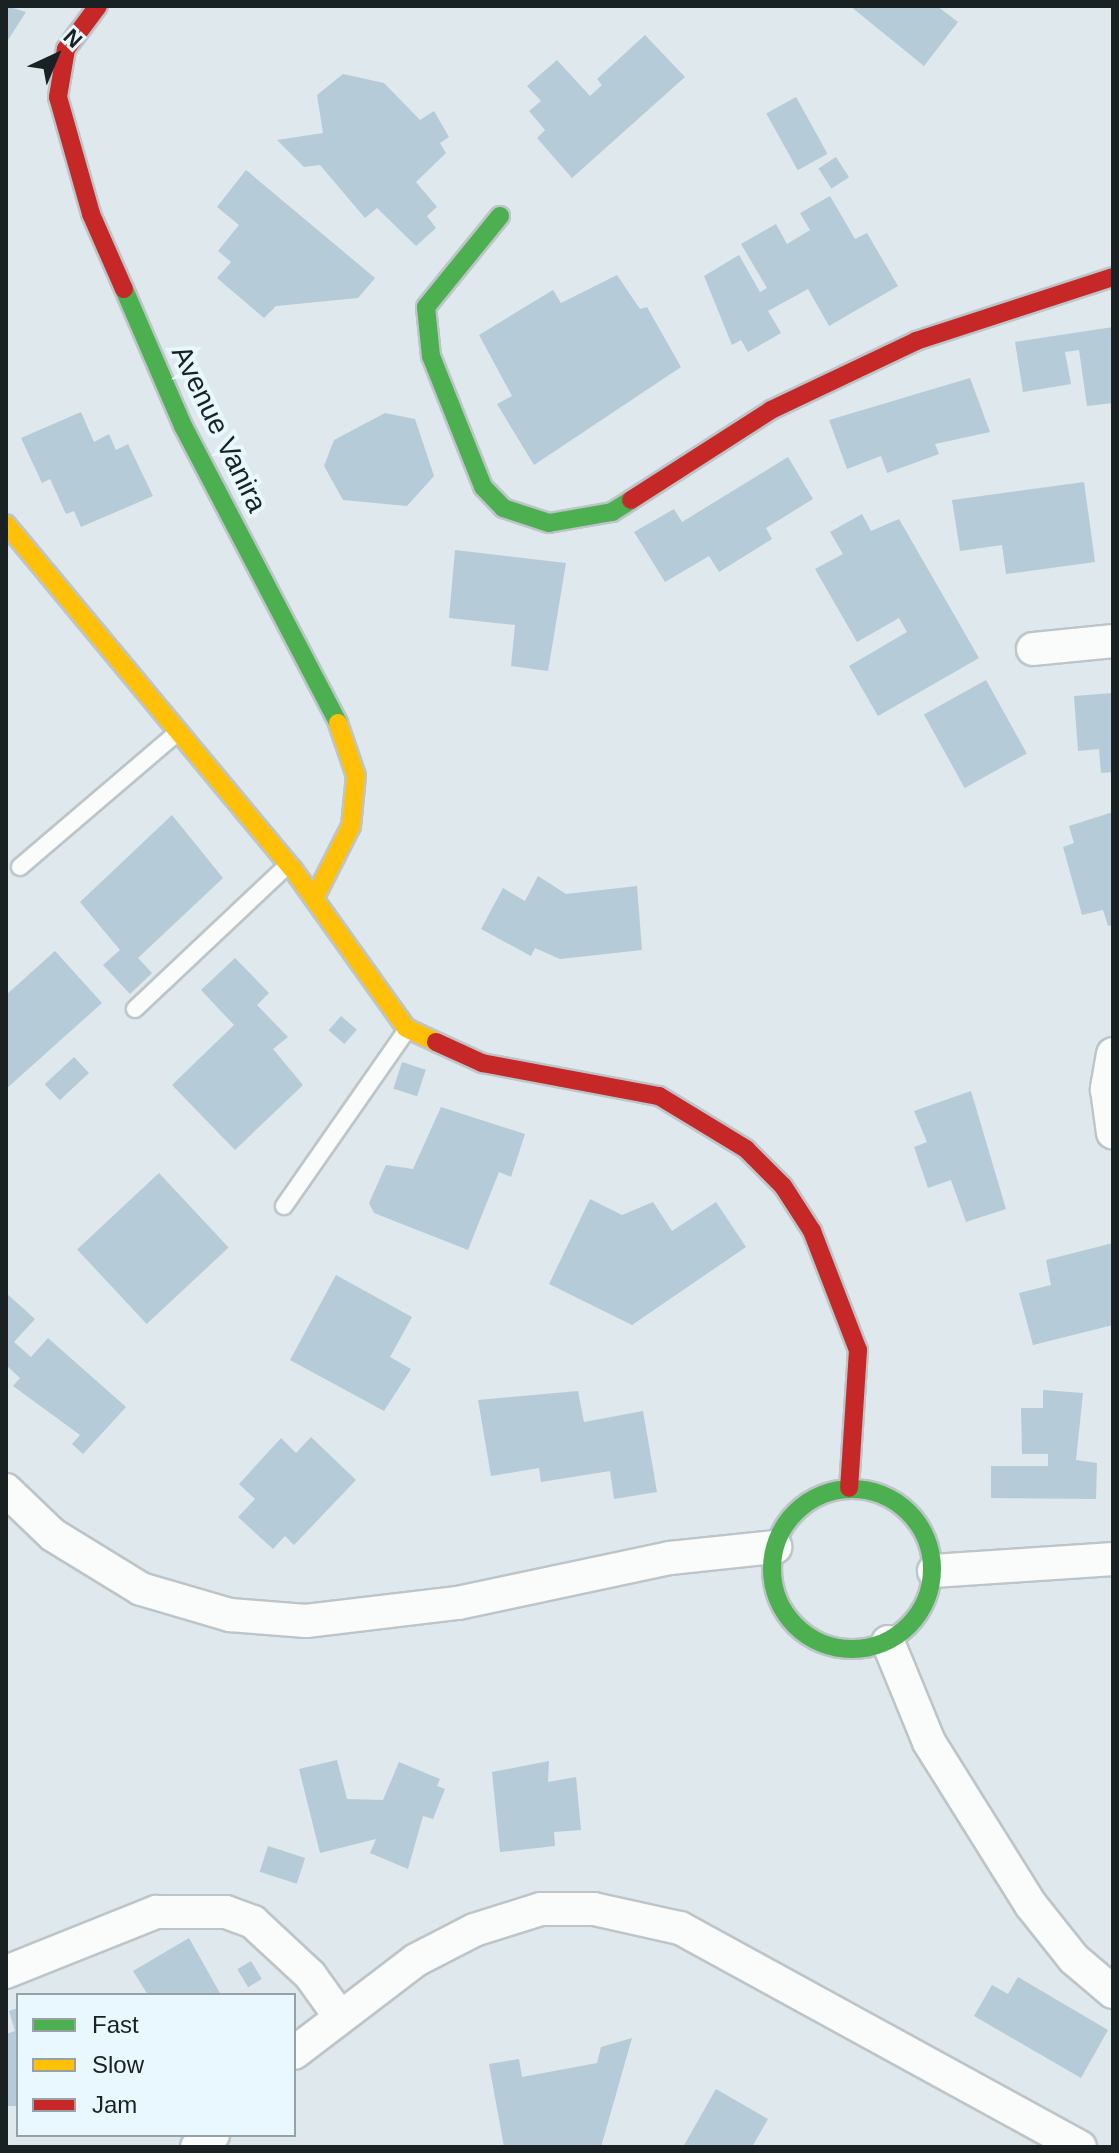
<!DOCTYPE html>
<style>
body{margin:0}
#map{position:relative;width:1119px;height:2153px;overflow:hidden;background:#dee8ed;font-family:Helvetica,sans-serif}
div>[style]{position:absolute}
.building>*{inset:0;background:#b6cbd8;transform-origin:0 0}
.roads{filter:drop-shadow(2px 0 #bdc5c9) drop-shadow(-2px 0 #bdc5c9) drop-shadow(0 2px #bdc5c9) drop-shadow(0 -2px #bdc5c9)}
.lane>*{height:16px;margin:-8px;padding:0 8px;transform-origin:8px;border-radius:8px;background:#fafcfc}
.street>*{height:32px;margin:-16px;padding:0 16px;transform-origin:16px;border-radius:16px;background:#fafcfc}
.fast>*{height:18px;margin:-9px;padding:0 9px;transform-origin:9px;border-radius:9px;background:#4caf50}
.fast>.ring{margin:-9px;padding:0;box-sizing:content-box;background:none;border:18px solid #4caf50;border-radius:50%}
.slow>*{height:18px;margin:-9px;padding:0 9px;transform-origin:9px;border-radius:9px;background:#ffc107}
.jam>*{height:18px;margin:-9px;padding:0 9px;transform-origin:9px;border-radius:9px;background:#c62828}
span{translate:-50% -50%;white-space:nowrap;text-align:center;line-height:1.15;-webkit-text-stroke:8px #e8f8fe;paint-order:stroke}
.street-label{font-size:28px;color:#1a2123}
.frame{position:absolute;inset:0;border:8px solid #1a2123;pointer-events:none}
.legend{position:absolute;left:16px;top:1993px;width:280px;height:144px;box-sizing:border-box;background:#e8f8fe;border:2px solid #96a2a6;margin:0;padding:10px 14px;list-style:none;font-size:24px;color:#1a2123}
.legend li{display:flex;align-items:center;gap:16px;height:40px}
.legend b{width:40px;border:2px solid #96a2a6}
.north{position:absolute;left:16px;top:16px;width:80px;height:80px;-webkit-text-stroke:6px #e8f8fe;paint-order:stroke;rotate:44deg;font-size:22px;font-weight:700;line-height:32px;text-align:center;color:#1a2123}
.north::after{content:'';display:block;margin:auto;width:28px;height:36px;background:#1a2123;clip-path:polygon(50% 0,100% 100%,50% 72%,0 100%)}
</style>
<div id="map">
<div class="building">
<i style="clip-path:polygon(6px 6px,26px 12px,6px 43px)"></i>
<i style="clip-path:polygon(850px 6px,937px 6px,958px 22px,924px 66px)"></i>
<i style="clip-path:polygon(645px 35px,685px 77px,572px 178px,537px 138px,545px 130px,529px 111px,541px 101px,527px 86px,557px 60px,590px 96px,602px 85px,597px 79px)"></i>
<i style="clip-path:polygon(343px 74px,384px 83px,420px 120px,434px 111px,449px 137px,440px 143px,446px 153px,416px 182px,437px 207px,427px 216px,436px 228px,416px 246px,377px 208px,365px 218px,320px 165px,304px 167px,277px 140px,323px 133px,317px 95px)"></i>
<i style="left:796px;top:97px;width:65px;height:34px;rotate:61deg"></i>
<i style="left:836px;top:157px;width:24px;height:21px;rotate:57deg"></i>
<i style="clip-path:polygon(246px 170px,375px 278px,358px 298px,276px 306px,264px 318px,217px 278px,231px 262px,218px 251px,239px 225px,217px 207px)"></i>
<i style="clip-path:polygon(830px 196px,855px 239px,867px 233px,898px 286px,829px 326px,808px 289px,768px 311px,781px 333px,748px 352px,741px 340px,732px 345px,704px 276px,739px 255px,760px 292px,767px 288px,741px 244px,776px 224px,787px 244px,810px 230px,800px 213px)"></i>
<i style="clip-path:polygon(617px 275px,640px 309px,647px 307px,681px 367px,534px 465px,497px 404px,512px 396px,479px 335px,553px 290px,561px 303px)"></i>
<i style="clip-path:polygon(1113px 327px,1113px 403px,1087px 406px,1079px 350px,1065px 352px,1071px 384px,1023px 392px,1015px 342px)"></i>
<i style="clip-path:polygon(970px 378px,990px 432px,935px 444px,939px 454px,887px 473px,881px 456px,847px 469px,829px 420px)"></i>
<i style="clip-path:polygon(81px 412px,94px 442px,109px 434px,116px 450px,128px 444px,153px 496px,81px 527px,74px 511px,66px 514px,50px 479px,42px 483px,21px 438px)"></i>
<i style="clip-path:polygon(385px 413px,415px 419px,434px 476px,407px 506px,343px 500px,324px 466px,334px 440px)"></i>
<i style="clip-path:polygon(788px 457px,813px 499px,766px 528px,772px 539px,719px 572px,709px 556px,665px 582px,634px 532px,674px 509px,682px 522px)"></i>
<i style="clip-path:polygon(1084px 482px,1095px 562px,1006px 574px,1002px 545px,960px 551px,952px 500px)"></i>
<i style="clip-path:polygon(862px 514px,871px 531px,899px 519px,979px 658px,878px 716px,849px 666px,907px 632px,899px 618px,857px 642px,815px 569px,843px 554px,830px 532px)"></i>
<i style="clip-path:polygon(455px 550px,566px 563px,548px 671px,511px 666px,515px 625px,449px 618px)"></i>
<i style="left:986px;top:680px;width:84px;height:71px;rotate:61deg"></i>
<i style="clip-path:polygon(1113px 693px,1113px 772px,1101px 773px,1099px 749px,1078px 751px,1074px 696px)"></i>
<i style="clip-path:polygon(1113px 812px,1113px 925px,1108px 926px,1103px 910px,1082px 915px,1063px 847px,1074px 843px,1069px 826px)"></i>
<i style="clip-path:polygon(172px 815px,223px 878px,138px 958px,152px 973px,130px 994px,103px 965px,120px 950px,80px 902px)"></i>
<i style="clip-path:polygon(538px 876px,566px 894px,637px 886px,642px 950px,560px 959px,535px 948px,531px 956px,481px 929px,503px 888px,525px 901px)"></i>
<i style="clip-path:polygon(55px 951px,102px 1003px,6px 1089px,6px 995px)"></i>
<i style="clip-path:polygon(235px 958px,269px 993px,257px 1005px,288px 1037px,273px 1049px,303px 1085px,235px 1150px,172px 1085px,234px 1025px,201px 990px)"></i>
<i style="left:341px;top:1016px;width:21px;height:19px;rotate:41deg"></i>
<i style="left:74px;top:1057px;width:22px;height:40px;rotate:47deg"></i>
<i style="left:402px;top:1062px;width:25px;height:28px;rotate:18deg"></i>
<i style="clip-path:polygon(971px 1091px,1006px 1209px,966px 1222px,951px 1180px,928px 1188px,914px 1147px,927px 1142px,914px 1111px)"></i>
<i style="clip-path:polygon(441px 1107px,525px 1134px,511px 1177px,499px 1172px,468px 1250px,374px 1213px,369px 1203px,386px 1165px,413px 1169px)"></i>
<i style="left:159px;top:1173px;width:102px;height:112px;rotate:47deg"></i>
<i style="clip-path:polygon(590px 1199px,622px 1215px,653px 1202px,672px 1231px,716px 1202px,746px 1247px,632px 1325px,549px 1284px)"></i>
<i style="clip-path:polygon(1113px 1243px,1113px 1325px,1033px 1345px,1019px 1293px,1051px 1285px,1046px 1260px)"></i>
<i style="clip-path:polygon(336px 1275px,412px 1317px,390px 1357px,411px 1369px,384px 1411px,290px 1360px)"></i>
<i style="clip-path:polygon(6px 1293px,35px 1319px,14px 1342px,31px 1357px,48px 1338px,126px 1407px,83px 1454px,72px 1444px,80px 1435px,13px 1386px,20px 1378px,6px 1365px)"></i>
<i style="clip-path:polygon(1043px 1390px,1083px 1393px,1076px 1460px,1097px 1463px,1096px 1499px,991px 1498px,991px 1466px,1048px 1466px,1048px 1454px,1022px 1454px,1021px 1408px,1043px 1408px)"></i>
<i style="clip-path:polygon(578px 1391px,584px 1422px,643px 1411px,657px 1492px,614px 1499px,610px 1471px,541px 1482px,539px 1468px,491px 1476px,478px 1400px)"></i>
<i style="clip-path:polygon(311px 1437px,356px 1480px,294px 1545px,285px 1536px,273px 1549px,238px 1517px,255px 1499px,239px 1484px,281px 1438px,296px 1453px)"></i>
<i style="clip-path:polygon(337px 1760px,347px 1799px,383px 1800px,399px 1762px,440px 1779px,437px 1786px,445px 1789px,433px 1819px,423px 1816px,408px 1869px,370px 1853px,376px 1839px,320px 1853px,299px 1769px)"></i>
<i style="clip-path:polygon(549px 1761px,548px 1782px,576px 1777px,581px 1830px,554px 1832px,555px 1846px,500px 1852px,492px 1772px)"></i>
<i style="left:268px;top:1846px;width:39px;height:27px;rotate:18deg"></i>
<i style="clip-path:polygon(189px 1938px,221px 1995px,148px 1995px,133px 1971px)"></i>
<i style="left:251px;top:1961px;width:21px;height:16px;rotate:59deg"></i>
<i style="clip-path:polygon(1018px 1977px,1108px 2030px,1081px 2078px,974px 2016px,992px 1985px,1008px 1994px)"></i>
<i style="clip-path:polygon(18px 2008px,18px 2106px,6px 2106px,6px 2034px,15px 2031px,9px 2011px)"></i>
<i style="clip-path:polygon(632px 2038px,601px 2147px,504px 2147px,489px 2064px,519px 2059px,522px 2077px,597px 2063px,601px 2047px)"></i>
<i style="clip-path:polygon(716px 2089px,768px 2119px,752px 2147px,683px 2147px)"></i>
</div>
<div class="roads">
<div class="lane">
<i style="left:20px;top:867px;width:206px;rotate:-40.5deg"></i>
<i style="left:135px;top:1009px;width:210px;rotate:-43.3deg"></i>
<i style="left:284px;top:1206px;width:215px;rotate:-55.1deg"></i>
</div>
<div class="street">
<i style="left:1033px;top:649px;width:80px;rotate:-5.7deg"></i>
<i style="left:1113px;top:1054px;width:36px;rotate:100deg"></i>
<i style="left:1107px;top:1089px;width:44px;rotate:82.2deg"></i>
<i style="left:6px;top:1490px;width:65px;rotate:43.8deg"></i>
<i style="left:53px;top:1535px;width:103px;rotate:31.5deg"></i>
<i style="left:141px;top:1589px;width:93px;rotate:16.3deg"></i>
<i style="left:230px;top:1615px;width:76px;rotate:4.5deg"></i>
<i style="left:306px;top:1621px;width:153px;rotate:-6.8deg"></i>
<i style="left:458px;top:1603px;width:217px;rotate:-12deg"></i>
<i style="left:670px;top:1558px;width:106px;rotate:-6deg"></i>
<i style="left:934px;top:1571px;width:179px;rotate:-3.8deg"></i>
<i style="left:888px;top:1642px;width:108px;rotate:67.7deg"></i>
<i style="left:929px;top:1742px;width:192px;rotate:58deg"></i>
<i style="left:1031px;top:1905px;width:69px;rotate:51.5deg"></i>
<i style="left:1074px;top:1959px;width:51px;rotate:40.2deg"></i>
<i style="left:6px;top:1972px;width:162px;rotate:-21.8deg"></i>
<i style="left:156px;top:1912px;width:70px"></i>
<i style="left:226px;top:1912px;width:29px;rotate:20deg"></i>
<i style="left:253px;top:1922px;width:78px;rotate:42.9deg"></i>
<i style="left:310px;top:1975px;width:48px;rotate:54.3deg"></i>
<i style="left:294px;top:2053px;width:153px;rotate:-37.3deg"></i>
<i style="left:416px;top:1960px;width:65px;rotate:-27.3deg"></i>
<i style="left:474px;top:1930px;width:70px;rotate:-17.4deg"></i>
<i style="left:541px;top:1909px;width:53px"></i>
<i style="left:594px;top:1909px;width:88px;rotate:12.5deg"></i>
<i style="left:680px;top:1928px;width:456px;rotate:28.7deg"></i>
<i style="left:197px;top:2147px;width:20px;rotate:-37deg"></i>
</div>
<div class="fast">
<i style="left:500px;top:216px;width:117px;rotate:129.1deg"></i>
<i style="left:426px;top:307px;width:49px;rotate:84.2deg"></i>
<i style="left:431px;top:356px;width:141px;rotate:68.3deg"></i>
<i style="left:483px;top:487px;width:29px;rotate:46deg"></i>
<i style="left:503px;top:508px;width:48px;rotate:18.1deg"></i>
<i style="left:549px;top:523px;width:64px;rotate:-9.9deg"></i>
<i style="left:612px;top:512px;width:22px;rotate:-32deg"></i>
<i style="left:124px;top:289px;width:149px;rotate:66.7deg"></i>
<i style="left:183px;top:426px;width:335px;rotate:62.4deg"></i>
<i class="ring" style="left:772px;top:1489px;width:142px;height:142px"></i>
</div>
<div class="slow">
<i style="left:6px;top:524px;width:447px;rotate:50.3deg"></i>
<i style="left:292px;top:868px;width:196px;rotate:54.5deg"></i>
<i style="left:406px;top:1028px;width:33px;rotate:25deg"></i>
<i style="left:315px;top:897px;width:80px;rotate:-63.1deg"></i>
<i style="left:351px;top:826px;width:50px;rotate:-84.3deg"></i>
<i style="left:356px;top:776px;width:56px;rotate:-108.8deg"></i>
</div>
<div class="jam">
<i style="left:98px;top:6px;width:54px;rotate:126.7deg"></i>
<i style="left:66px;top:49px;width:49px;rotate:99.5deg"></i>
<i style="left:58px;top:97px;width:122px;rotate:74.2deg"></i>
<i style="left:91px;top:214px;width:82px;rotate:66.3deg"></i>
<i style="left:631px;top:500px;width:166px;rotate:-32.7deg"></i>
<i style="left:771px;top:410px;width:161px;rotate:-25.4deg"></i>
<i style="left:916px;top:341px;width:207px;rotate:-18deg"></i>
<i style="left:436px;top:1042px;width:51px;rotate:24.5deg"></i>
<i style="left:482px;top:1063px;width:180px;rotate:10.6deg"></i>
<i style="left:659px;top:1096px;width:102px;rotate:31.3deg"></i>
<i style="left:746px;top:1149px;width:52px;rotate:45deg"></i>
<i style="left:783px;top:1186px;width:54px;rotate:57.2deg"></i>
<i style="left:812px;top:1231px;width:128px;rotate:68.9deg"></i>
<i style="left:858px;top:1350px;width:138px;rotate:93.7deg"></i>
</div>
</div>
<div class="street-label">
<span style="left:219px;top:429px;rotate:64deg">Avenue Vanira</span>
</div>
<div class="frame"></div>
<ul class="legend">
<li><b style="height:10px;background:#4caf50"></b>Fast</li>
<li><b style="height:10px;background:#ffc107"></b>Slow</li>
<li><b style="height:10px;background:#c62828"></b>Jam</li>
</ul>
<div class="north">N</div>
</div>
